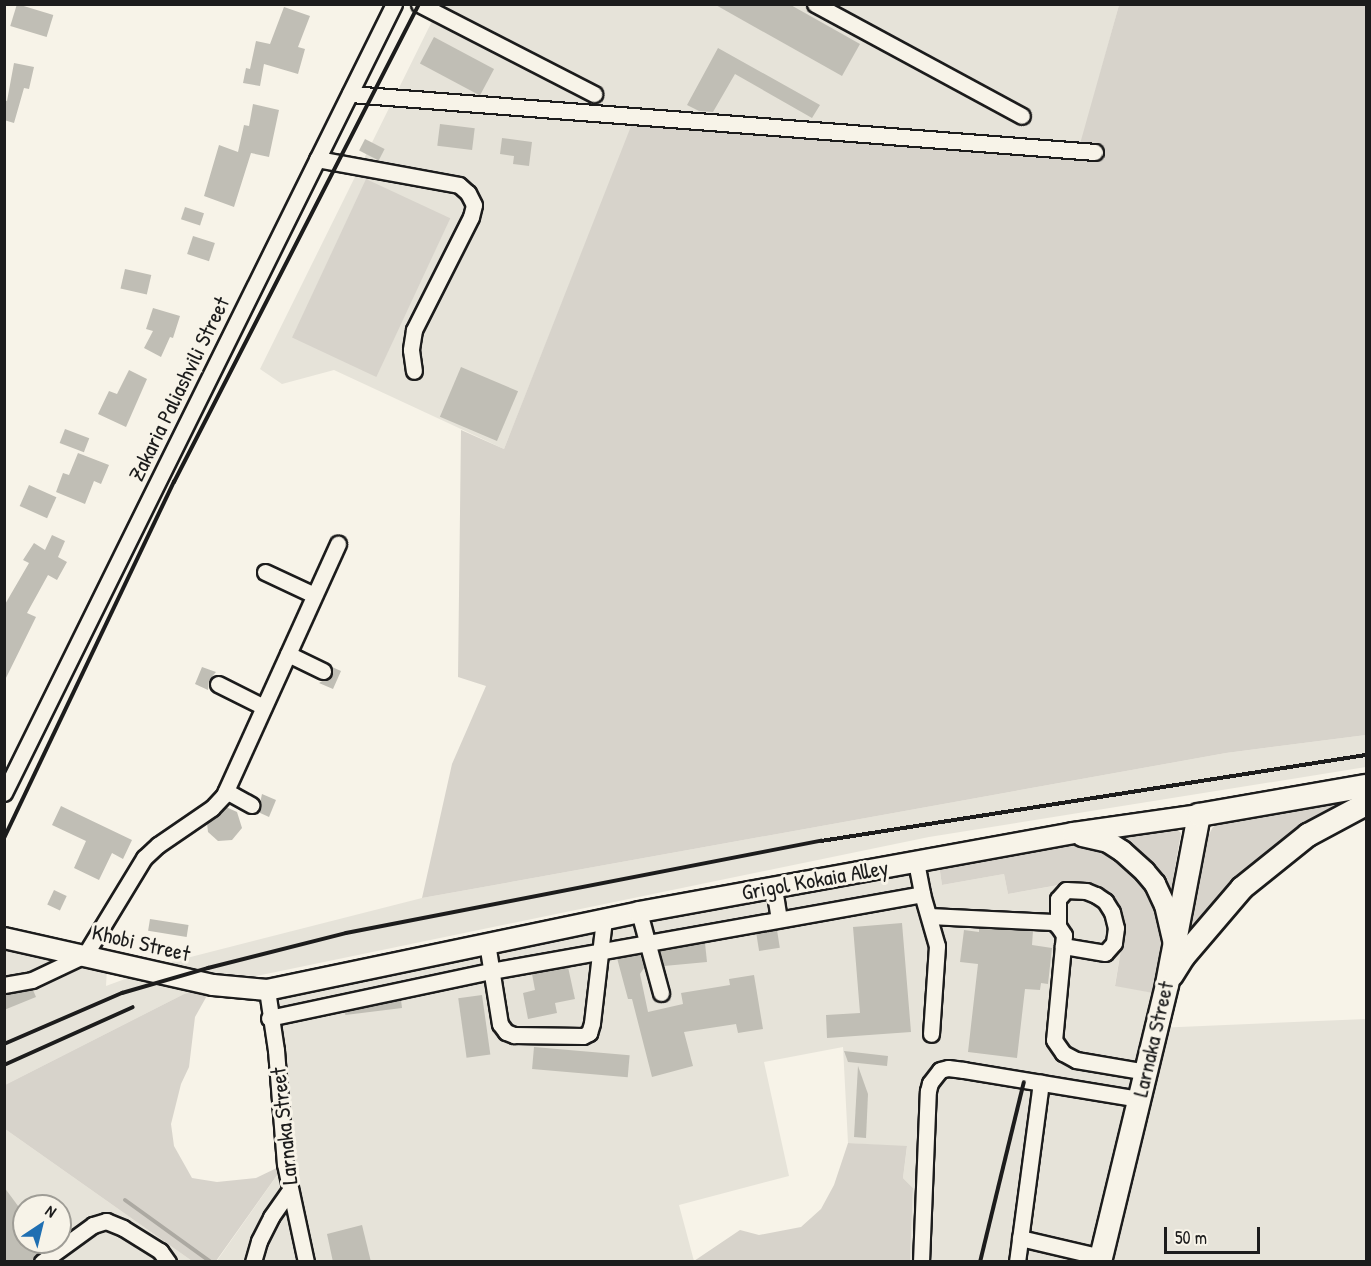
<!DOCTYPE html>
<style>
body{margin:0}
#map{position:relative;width:1371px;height:1266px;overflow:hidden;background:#f7f3e8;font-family:"Patrick Hand",sans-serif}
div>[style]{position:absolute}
.built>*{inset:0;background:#e6e3d9}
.green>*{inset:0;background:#d7d3cb;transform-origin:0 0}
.stream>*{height:4px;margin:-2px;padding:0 2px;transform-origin:2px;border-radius:2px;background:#aca9a2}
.building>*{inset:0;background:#c0beb5;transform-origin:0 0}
.roads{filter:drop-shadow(2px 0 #1c1c1c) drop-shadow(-2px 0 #1c1c1c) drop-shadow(0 2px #1c1c1c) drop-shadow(0 -2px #1c1c1c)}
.minor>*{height:15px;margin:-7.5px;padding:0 7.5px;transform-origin:7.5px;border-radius:7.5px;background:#f7f3e8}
.major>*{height:20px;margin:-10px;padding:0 10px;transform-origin:10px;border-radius:10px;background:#f7f3e8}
.highway>*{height:22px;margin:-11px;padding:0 11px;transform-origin:11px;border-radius:11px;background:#f7f3e8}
.rail>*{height:4px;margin:-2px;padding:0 2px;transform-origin:2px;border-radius:2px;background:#1c1c1c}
span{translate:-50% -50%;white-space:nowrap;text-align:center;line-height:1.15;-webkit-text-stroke:6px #f7f3e8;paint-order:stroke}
.street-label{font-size:22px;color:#1c1c1c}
.frame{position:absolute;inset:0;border:6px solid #1c1c1c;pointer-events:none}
.north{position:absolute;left:12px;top:1194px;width:60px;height:60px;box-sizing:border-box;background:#f7f3e8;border:2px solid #9f9d96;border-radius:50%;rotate:35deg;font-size:16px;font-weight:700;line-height:24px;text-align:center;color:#1c1c1c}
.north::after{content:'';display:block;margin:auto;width:21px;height:27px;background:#1f6fb2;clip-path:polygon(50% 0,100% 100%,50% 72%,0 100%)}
.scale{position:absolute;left:1164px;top:1227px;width:96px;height:27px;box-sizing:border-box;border:3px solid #1c1c1c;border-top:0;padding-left:8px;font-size:18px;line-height:21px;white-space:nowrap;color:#1c1c1c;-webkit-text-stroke:4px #f7f3e8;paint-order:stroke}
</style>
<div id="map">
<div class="built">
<i style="clip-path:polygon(440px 5px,1119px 5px,1079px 151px,636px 116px,504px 449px,334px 370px,282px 384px,260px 369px)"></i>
<i style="clip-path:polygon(1366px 735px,1366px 767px,929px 837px,213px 985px,184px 994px,5px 1085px,5px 950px,107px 968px,106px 986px,171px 962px,422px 898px,1226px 753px)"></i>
<i style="clip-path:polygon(938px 858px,942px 885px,1004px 874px,1008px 894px,1071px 883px,1099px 889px,1116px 903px,1125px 925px,1115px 985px,1164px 995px,1156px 1028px,1366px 1019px,1366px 1261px,910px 1261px,913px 1188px,903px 1178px,907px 1147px,848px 1143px,843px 1047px,764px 1062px,789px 1176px,679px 1205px,694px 1261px,216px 1262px,285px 1164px,267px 990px)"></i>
<i style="clip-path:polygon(evenodd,5px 1129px,192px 1261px,5px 1261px,5px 1129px,24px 1206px,60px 1206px,60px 1242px,24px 1242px,24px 1206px)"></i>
</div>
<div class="green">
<i style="clip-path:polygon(1119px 5px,1366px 5px,1366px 735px,1226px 753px,422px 898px,452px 764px,486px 686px,458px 677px,461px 430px,504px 449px,635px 116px,1078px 151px)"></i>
<i style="left:366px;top:179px;width:93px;height:175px;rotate:25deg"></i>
<i style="clip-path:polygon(1350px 795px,1354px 802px,1196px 929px,1191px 928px,1188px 922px,1208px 836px,1213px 827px,1223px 820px)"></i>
<i style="clip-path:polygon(1173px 826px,1181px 833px,1170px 897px,1159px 874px,1147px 859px,1118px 837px)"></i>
<i style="clip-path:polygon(1073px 833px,1108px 842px,1165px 905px,1164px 995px,1115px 986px,1125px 925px,1116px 904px,1099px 889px,1070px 883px,1008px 894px,1004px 874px,942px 885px,938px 858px)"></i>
<i style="clip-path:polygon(213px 985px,195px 1017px,189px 1067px,181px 1084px,171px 1124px,174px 1146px,192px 1178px,217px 1182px,256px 1178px,285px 1164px,216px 1261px,192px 1261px,5px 1129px,5px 1085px,184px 994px)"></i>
<i style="clip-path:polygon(848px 1143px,907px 1146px,903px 1178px,913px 1188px,910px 1261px,694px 1261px,740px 1230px,759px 1235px,801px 1227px,821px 1209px,834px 1185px)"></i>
</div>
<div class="stream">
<i style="left:125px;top:1200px;width:106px;rotate:35.8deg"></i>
</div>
<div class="building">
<i style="left:17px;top:4px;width:38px;height:23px;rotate:17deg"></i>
<i style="clip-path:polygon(714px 4px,789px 4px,860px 44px,842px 76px)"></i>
<i style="clip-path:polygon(284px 7px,310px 16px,298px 47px,305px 49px,298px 74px,264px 64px,260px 86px,243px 83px,246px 68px,250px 69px,256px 41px,270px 44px)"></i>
<i style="left:434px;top:37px;width:68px;height:30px;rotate:28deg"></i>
<i style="clip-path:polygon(718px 48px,820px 105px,812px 118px,735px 74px,713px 112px,699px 111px,687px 105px)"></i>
<i style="clip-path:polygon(14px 63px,34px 67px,29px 89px,24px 88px,14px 123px,4px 120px,4px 100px,7px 101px)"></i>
<i style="clip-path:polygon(253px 104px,279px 110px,269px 157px,251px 153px,234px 207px,204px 196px,219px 145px,238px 152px,244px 125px,249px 126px)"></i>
<i style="left:440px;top:124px;width:35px;height:22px;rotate:7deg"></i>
<i style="clip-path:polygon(502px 138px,532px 142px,529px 166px,513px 164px,514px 156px,500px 154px)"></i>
<i style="left:365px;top:139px;width:22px;height:13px;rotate:27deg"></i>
<i style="left:185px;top:207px;width:20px;height:13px;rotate:18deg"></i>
<i style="left:193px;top:236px;width:23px;height:19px;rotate:18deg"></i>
<i style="left:125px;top:269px;width:27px;height:20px;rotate:13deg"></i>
<i style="clip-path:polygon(153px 308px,180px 316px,173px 338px,170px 337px,161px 357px,144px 348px,153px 331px,146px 329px)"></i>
<i style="left:461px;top:367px;width:62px;height:54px;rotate:23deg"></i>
<i style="clip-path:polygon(129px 370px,147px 379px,126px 427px,98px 414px,109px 391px,117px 394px)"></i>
<i style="left:65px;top:429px;width:26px;height:15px;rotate:21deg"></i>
<i style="clip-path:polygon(78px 453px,109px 465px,101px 484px,94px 481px,85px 504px,56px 492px,63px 473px,69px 475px)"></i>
<i style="left:29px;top:485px;width:30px;height:23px;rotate:24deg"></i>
<i style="clip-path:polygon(52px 535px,65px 541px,58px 557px,67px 562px,57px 580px,48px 575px,27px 613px,36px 617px,4px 682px,4px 606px,29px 563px,23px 560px,34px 543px,45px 550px)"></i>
<i style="clip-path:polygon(202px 667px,216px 672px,209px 680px,208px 690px,195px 684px)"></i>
<i style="clip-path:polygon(332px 667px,341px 671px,333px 689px,319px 683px,331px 676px)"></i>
<i style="clip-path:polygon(262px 794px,276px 800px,269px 817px,258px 812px)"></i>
<i style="clip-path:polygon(61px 806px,132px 840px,123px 859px,112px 853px,99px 880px,74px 868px,86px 841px,52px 825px)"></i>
<i style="clip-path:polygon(226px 807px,237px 812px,242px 828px,232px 840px,218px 841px,208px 832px,207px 823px)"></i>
<i style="left:54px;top:890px;width:14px;height:16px;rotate:25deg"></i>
<i style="left:150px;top:919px;width:39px;height:12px;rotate:9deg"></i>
<i style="clip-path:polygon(902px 923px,911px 1032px,827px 1038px,826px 1015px,860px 1013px,853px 927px)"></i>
<i style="clip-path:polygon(979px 928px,1033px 931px,1032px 945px,1052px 948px,1048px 984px,1041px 983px,1040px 990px,1025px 989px,1017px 1058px,968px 1052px,978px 964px,960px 962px,964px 930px,979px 932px)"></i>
<i style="left:777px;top:930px;width:18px;height:21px;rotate:81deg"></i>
<i style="clip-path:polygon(705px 943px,707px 962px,664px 966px,660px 951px)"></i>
<i style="clip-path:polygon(640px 954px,644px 968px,640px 974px,648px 1012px,683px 1004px,681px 993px,730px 985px,729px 979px,754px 975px,763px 1029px,738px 1033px,736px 1024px,684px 1032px,693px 1066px,652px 1077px,632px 999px,628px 999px,617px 958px)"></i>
<i style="clip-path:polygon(568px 967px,575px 999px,555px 1003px,557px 1013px,528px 1019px,523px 993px,535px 990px,532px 974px)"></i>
<i style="clip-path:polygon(33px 990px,36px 997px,4px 1010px,4px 995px)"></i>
<i style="left:482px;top:995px;width:60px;height:24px;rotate:82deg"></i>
<i style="left:401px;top:1000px;width:8px;height:57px;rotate:83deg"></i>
<i style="left:534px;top:1047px;width:96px;height:22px;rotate:5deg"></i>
<i style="clip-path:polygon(844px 1051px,888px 1056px,887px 1066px,848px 1062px)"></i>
<i style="clip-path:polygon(858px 1066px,868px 1094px,866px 1138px,854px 1137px)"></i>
<i style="clip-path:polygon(4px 1187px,24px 1214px,24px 1242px,43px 1242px,47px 1247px,30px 1262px,4px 1262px)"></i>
<i style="clip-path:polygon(362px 1225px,371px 1262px,333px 1262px,327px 1234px)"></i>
</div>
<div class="roads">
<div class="minor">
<i style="left:419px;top:4px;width:197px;rotate:27.2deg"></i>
<i style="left:815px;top:4px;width:235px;rotate:28.4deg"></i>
<i style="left:350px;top:94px;width:747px;rotate:4.45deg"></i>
<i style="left:317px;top:159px;width:144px;rotate:10.4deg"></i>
<i style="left:459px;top:185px;width:12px;rotate:42deg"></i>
<i style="left:468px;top:193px;width:13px;rotate:63deg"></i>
<i style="left:474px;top:205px;width:12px;rotate:104deg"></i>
<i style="left:471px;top:217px;width:127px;rotate:116.8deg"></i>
<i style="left:414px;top:330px;width:20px;rotate:99deg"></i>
<i style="left:411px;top:350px;width:21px;rotate:82deg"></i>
<i style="left:265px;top:572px;width:54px;rotate:25.1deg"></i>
<i style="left:288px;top:654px;width:39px;rotate:26deg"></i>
<i style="left:218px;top:684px;width:51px;rotate:26.6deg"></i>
<i style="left:226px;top:791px;width:29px;rotate:29deg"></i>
<i style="left:4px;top:793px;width:880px;rotate:-63.7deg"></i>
<i style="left:916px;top:862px;width:33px;rotate:79deg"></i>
<i style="left:922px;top:894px;width:54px;rotate:73.9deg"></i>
<i style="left:937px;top:946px;width:88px;rotate:93.9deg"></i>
<i style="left:774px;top:888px;width:31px;rotate:81deg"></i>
<i style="left:639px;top:912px;width:84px;rotate:74.8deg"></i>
<i style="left:929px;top:916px;width:124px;rotate:2.8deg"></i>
<i style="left:1053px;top:922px;width:6px;rotate:39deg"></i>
<i style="left:1058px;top:926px;width:11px;rotate:56deg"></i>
<i style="left:1064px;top:935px;width:105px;rotate:95.4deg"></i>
<i style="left:1054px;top:1040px;width:16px;rotate:55deg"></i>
<i style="left:1063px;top:1053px;width:15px;rotate:28deg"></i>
<i style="left:1076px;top:1060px;width:71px;rotate:9.7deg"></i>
<i style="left:1058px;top:926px;width:27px;rotate:-90deg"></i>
<i style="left:1058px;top:899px;width:12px;rotate:-48deg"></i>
<i style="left:1066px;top:890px;width:20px;rotate:3deg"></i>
<i style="left:1086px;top:891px;width:11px;rotate:22deg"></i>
<i style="left:1096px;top:895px;width:11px;rotate:34deg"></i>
<i style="left:1105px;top:901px;width:13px;rotate:58deg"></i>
<i style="left:1112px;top:912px;width:16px;rotate:76deg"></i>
<i style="left:1116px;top:928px;width:15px;rotate:98deg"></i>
<i style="left:1114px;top:943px;width:13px;rotate:132deg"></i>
<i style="left:1105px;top:953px;width:43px;rotate:-170.5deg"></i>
<i style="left:487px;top:943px;width:82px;rotate:80.9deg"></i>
<i style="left:500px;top:1024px;width:10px;rotate:53deg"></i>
<i style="left:506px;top:1032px;width:9px;rotate:21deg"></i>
<i style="left:514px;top:1035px;width:69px;rotate:0.8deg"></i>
<i style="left:583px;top:1036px;width:7px;rotate:-27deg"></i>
<i style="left:589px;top:1033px;width:10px;rotate:-73deg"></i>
<i style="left:592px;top:1023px;width:105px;rotate:-83.4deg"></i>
<i style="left:4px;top:985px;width:28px;rotate:-10deg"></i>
<i style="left:32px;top:980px;width:59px;rotate:-25.3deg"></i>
<i style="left:85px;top:955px;width:114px;rotate:-58.7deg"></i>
<i style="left:144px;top:858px;width:19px;rotate:-43deg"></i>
<i style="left:158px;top:845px;width:65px;rotate:-34.4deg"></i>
<i style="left:212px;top:808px;width:18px;rotate:-47deg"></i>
<i style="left:224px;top:795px;width:276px;rotate:-65.6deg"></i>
<i style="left:267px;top:990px;width:61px;rotate:81.5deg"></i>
<i style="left:276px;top:1050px;width:114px;rotate:85.5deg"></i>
<i style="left:285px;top:1164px;width:100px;rotate:77.9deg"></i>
<i style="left:269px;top:1018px;width:227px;rotate:-12deg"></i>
<i style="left:491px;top:971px;width:438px;rotate:-10.1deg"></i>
<i style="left:1020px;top:1238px;width:83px;rotate:13.2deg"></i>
<i style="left:42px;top:1262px;width:63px;rotate:-36deg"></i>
<i style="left:93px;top:1225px;width:14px;rotate:-17deg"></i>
<i style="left:106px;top:1221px;width:18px;rotate:22deg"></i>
<i style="left:123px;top:1228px;width:44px;rotate:31.9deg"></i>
<i style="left:160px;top:1251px;width:14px;rotate:54deg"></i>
<i style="left:253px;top:1262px;width:22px;rotate:-74deg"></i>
<i style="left:259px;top:1241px;width:27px;rotate:-63deg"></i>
<i style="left:271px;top:1217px;width:33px;rotate:-55deg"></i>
<i style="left:921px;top:1262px;width:171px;rotate:-87.7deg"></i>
<i style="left:928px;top:1091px;width:8px;rotate:-76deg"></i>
<i style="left:930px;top:1083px;width:16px;rotate:-52deg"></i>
<i style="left:940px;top:1070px;width:8px;rotate:-14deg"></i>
<i style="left:948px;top:1068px;width:16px;rotate:7deg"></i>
<i style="left:964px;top:1070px;width:177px;rotate:9.4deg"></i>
<i style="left:1017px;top:1262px;width:181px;rotate:-82.4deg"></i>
</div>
<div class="major">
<i style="left:1082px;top:836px;width:27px;rotate:13deg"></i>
<i style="left:1108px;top:842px;width:17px;rotate:33deg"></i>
<i style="left:1122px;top:851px;width:31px;rotate:42deg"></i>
<i style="left:1145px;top:872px;width:16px;rotate:50deg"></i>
<i style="left:1155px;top:884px;width:23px;rotate:65deg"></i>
<i style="left:1165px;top:905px;width:40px;rotate:77deg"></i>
<i style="left:4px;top:938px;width:214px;rotate:12.7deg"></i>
<i style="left:213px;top:985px;width:54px;rotate:5.3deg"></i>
<i style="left:267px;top:990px;width:380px;rotate:-11.8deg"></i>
<i style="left:639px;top:912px;width:441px;rotate:-10.3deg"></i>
<i style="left:1073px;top:833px;width:127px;rotate:-8.1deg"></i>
</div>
<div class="highway">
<i style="left:1172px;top:975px;width:22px;rotate:-58deg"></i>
<i style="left:1184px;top:956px;width:89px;rotate:-49.5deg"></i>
<i style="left:1242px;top:888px;width:85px;rotate:-38.8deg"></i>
<i style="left:1308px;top:835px;width:66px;rotate:-28.1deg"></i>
<i style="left:1100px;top:1262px;width:286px;rotate:-76.4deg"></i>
<i style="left:1167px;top:984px;width:172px;rotate:-79.3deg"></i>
<i style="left:1199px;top:815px;width:169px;rotate:-9.9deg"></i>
</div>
</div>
<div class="rail">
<i style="left:4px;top:838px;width:395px;rotate:-64.5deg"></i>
<i style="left:174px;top:482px;width:537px;rotate:-62.86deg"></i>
<i style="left:4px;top:1044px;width:129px;rotate:-23.4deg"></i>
<i style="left:122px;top:993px;width:90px;rotate:-16.2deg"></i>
<i style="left:208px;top:968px;width:142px;rotate:-14.2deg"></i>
<i style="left:346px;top:933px;width:484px;rotate:-11deg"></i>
<i style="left:821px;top:841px;width:552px;rotate:-8.97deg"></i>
<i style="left:4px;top:1065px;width:141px;rotate:-24.2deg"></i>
<i style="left:980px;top:1262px;width:185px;rotate:-76.3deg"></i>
</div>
<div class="street-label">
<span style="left:179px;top:389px;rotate:-64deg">Zakaria Paliashvili Street</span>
<span style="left:815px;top:880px;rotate:-10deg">Grigol Kokaia Alley</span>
<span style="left:141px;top:943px;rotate:13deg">Khobi Street</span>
<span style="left:1153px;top:1039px;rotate:-77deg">Larnaka Street</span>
<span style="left:284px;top:1126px;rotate:-96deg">Larnaka Street</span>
</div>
<div class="frame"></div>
<div class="north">N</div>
<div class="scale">50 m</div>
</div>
